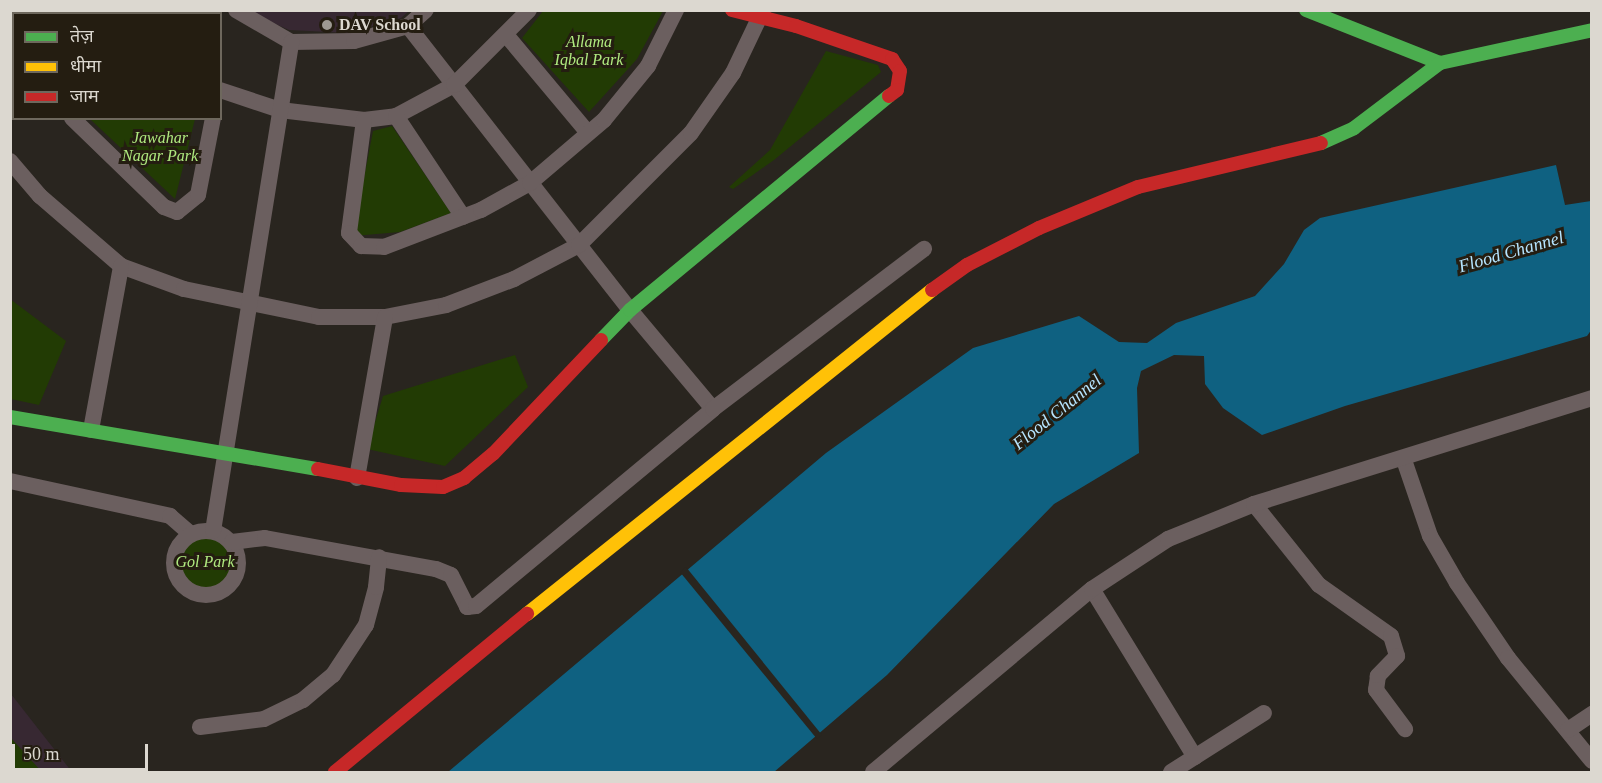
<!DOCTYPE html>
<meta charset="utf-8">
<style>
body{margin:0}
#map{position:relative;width:1602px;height:783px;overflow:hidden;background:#29251f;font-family:"Times New Roman","Noto Sans Devanagari",serif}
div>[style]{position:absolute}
.industrial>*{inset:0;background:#372832}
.green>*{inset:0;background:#223b04}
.round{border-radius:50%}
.water>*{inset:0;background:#0f6181}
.pier>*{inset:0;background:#29251f}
.street>*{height:16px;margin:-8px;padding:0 8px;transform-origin:8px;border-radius:8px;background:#6b5f5f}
.street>.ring{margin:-8px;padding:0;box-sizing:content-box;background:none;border:16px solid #6b5f5f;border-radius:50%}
.fast>*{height:14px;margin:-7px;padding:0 7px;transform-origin:7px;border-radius:7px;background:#4caf50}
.slow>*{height:14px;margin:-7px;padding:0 7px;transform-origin:7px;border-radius:7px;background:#ffc107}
.jam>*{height:14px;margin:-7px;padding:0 7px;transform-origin:7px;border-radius:7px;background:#c62828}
.dots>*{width:16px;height:16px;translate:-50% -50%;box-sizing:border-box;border:3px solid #241d11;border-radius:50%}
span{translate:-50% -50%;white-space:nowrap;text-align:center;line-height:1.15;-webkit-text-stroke:6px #241d11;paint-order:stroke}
.poi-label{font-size:16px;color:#dcd8d0;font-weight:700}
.left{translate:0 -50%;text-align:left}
.park-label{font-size:16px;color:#afe97f;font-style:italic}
.water-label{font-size:18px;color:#b6e5ff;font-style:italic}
.frame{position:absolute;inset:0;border:12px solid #dcd8d0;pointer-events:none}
.legend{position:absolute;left:12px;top:12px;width:210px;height:108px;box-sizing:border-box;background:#241d11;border:2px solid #6e685d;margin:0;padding:8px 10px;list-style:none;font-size:18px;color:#dcd8d0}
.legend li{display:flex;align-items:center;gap:12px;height:30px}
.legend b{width:30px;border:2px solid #6e685d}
.scale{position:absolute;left:12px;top:744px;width:136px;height:27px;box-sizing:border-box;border:3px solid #dcd8d0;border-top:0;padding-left:8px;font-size:18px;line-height:21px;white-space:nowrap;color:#dcd8d0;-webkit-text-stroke:4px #241d11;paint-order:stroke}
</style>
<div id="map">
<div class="industrial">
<i style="clip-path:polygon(247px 11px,409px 11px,401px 18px,348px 33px,289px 30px)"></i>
<i style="clip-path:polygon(11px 694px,72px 772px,11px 772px)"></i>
</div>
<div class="green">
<i style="clip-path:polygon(543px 11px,543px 10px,663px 11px,637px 59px,589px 112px,522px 38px)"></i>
<i style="clip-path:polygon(826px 51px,878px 65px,881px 72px,774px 160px,733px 189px,729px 187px,770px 150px)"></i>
<i style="clip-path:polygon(90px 119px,195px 119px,175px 199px)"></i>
<i style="clip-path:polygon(392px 126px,451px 213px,400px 232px,353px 236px,373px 131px)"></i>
<i style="clip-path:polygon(10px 299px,66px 341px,39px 405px,11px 399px)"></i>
<i style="clip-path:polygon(515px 355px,528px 387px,445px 466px,367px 449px,383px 396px)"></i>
<i class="round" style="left:179px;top:535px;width:54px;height:54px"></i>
<i style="clip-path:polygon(10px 738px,11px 738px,42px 772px,11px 772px)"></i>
</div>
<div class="water">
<i style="clip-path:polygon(1556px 165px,1565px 205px,1591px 201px,1592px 329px,1587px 336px,1345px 406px,1262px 435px,1223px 408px,1205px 384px,1204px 356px,1174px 355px,1141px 371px,1137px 388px,1139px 453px,1054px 504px,887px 675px,774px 772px,448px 772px,826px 453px,973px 348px,1079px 316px,1119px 342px,1147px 343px,1176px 323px,1255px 296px,1284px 264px,1304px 230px,1320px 218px)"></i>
</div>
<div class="pier">
<i style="clip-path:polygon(686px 567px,822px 735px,817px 739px,680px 572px)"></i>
</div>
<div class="street">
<i style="left:140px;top:10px;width:4px;rotate:63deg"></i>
<i style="left:236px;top:10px;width:64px;rotate:30.2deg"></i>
<i style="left:291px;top:42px;width:63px;rotate:-0.9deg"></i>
<i style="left:354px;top:41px;width:56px;rotate:-15.5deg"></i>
<i style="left:408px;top:26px;width:24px;rotate:-42deg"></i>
<i style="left:99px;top:14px;width:8px;rotate:-30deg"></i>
<i style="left:408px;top:26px;width:360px;rotate:52deg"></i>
<i style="left:630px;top:310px;width:129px;rotate:50deg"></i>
<i style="left:507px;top:36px;width:126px;rotate:50.1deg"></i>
<i style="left:10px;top:38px;width:8px;rotate:60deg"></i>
<i style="left:220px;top:90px;width:63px;rotate:18.4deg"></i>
<i style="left:280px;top:110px;width:85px;rotate:6.8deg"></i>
<i style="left:364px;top:120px;width:32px;rotate:-7deg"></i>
<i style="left:396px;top:116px;width:66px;rotate:-28.1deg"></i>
<i style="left:454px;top:85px;width:106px;rotate:-45deg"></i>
<i style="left:396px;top:116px;width:121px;rotate:56.4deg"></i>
<i style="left:72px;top:118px;width:128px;rotate:44.1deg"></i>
<i style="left:164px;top:207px;width:14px;rotate:21deg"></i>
<i style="left:177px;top:212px;width:27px;rotate:-39deg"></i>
<i style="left:198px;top:195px;width:78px;rotate:-79deg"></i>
<i style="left:364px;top:120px;width:114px;rotate:97.6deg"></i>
<i style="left:349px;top:233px;width:18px;rotate:47deg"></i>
<i style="left:361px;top:246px;width:23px;rotate:2deg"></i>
<i style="left:384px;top:247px;width:104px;rotate:-20.9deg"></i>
<i style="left:481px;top:210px;width:56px;rotate:-28.9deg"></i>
<i style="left:530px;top:183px;width:97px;rotate:-40.4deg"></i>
<i style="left:604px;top:120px;width:70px;rotate:-50.8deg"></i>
<i style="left:648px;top:66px;width:63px;rotate:-63.4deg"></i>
<i style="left:10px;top:161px;width:46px;rotate:49.4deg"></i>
<i style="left:40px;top:196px;width:107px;rotate:40.8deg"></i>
<i style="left:121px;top:266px;width:67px;rotate:20.1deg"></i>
<i style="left:184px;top:289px;width:138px;rotate:11.7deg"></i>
<i style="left:319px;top:317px;width:66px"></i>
<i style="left:385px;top:317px;width:62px;rotate:-11.1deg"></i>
<i style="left:446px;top:305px;width:73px;rotate:-20.9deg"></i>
<i style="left:514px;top:279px;width:73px;rotate:-27.6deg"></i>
<i style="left:579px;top:245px;width:158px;rotate:-45deg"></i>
<i style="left:691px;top:133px;width:73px;rotate:-55deg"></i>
<i style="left:733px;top:73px;width:70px;rotate:-64.5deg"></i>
<i style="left:91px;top:430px;width:167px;rotate:-79.6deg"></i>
<i style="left:1404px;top:460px;width:80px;rotate:71.1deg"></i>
<i style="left:1430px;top:536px;width:54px;rotate:60.1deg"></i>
<i style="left:1457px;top:583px;width:91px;rotate:55.8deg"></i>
<i style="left:1508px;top:658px;width:133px;rotate:50.8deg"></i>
<i style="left:357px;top:478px;width:163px;rotate:-80.1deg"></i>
<i style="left:10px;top:481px;width:164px;rotate:12.3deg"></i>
<i style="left:170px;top:516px;width:28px;rotate:41deg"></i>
<i style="left:1254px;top:504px;width:104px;rotate:51.3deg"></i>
<i style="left:1319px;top:585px;width:88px;rotate:35.3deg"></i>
<i style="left:1391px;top:636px;width:21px;rotate:73deg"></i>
<i style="left:1397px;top:656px;width:28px;rotate:134deg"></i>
<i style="left:1378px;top:676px;width:14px;rotate:98deg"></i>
<i style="left:1376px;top:690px;width:49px;rotate:53.4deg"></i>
<i class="ring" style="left:174px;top:531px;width:48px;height:48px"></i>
<i style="left:213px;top:531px;width:495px;rotate:-80.9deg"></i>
<i style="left:232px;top:542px;width:33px;rotate:-7deg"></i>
<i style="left:265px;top:538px;width:174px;rotate:10.3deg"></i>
<i style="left:436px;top:569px;width:16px;rotate:22deg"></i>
<i style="left:451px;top:575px;width:36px;rotate:63deg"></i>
<i style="left:467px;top:607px;width:9px;rotate:-6deg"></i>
<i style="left:476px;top:606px;width:308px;rotate:-39.7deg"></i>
<i style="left:713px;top:409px;width:265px;rotate:-37.2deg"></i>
<i style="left:1092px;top:589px;width:197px;rotate:58.5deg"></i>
<i style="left:200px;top:727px;width:64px;rotate:-7.1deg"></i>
<i style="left:264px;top:719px;width:43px;rotate:-26deg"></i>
<i style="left:303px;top:700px;width:39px;rotate:-40deg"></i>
<i style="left:333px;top:675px;width:60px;rotate:-56.6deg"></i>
<i style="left:366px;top:625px;width:39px;rotate:-75deg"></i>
<i style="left:376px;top:587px;width:30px;rotate:-84deg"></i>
<i style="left:1568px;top:730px;width:29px;rotate:-34deg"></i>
<i style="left:873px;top:772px;width:285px;rotate:-39.9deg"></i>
<i style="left:1092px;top:589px;width:91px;rotate:-33.3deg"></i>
<i style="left:1168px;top:539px;width:93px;rotate:-22.1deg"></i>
<i style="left:1254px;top:504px;width:354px;rotate:-17.4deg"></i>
<i style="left:1171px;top:772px;width:110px;rotate:-32.4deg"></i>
</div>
<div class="fast">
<i style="left:1306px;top:10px;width:144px;rotate:21.6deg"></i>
<i style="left:1440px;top:63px;width:156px;rotate:-12.2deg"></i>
<i style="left:1321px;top:143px;width:36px;rotate:-24deg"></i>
<i style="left:1354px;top:128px;width:108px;rotate:-37.1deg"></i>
<i style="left:601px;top:340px;width:42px;rotate:-46deg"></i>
<i style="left:630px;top:310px;width:336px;rotate:-39.6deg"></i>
<i style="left:10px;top:417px;width:312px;rotate:9.6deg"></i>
</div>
<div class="slow">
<i style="left:527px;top:614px;width:519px;rotate:-38.66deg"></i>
</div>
<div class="jam">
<i style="left:732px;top:10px;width:66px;rotate:14deg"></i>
<i style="left:796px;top:26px;width:102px;rotate:19deg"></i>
<i style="left:892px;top:59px;width:14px;rotate:56deg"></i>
<i style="left:900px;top:71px;width:19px;rotate:99deg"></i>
<i style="left:897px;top:90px;width:10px;rotate:143deg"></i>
<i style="left:932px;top:290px;width:43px;rotate:-35.5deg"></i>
<i style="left:967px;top:265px;width:81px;rotate:-27.2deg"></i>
<i style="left:1039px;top:228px;width:107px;rotate:-22.5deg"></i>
<i style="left:1138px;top:187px;width:188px;rotate:-13.5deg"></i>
<i style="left:318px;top:469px;width:85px;rotate:10.9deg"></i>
<i style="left:401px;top:485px;width:42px;rotate:2.7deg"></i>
<i style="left:443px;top:487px;width:23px;rotate:-23deg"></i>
<i style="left:464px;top:478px;width:38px;rotate:-40deg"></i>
<i style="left:493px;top:454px;width:157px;rotate:-46.5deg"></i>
<i style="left:335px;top:772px;width:249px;rotate:-39.5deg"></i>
</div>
<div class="dots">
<i style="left:327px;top:25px;background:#9d9992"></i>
</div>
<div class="poi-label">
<span class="left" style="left:339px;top:25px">DAV School</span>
</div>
<div class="park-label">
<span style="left:589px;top:51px">Allama<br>Iqbal Park</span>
<span style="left:160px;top:147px">Jawahar<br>Nagar Park</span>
<span style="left:205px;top:562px">Gol Park</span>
</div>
<div class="water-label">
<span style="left:1511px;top:252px;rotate:-16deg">Flood Channel</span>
<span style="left:1057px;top:412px;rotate:-39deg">Flood Channel</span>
</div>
<div class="frame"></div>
<ul class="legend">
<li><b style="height:8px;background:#4caf50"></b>तेज़</li>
<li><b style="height:8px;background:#ffc107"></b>धीमा</li>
<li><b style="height:8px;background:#c62828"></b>जाम</li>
</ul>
<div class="scale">50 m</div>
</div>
